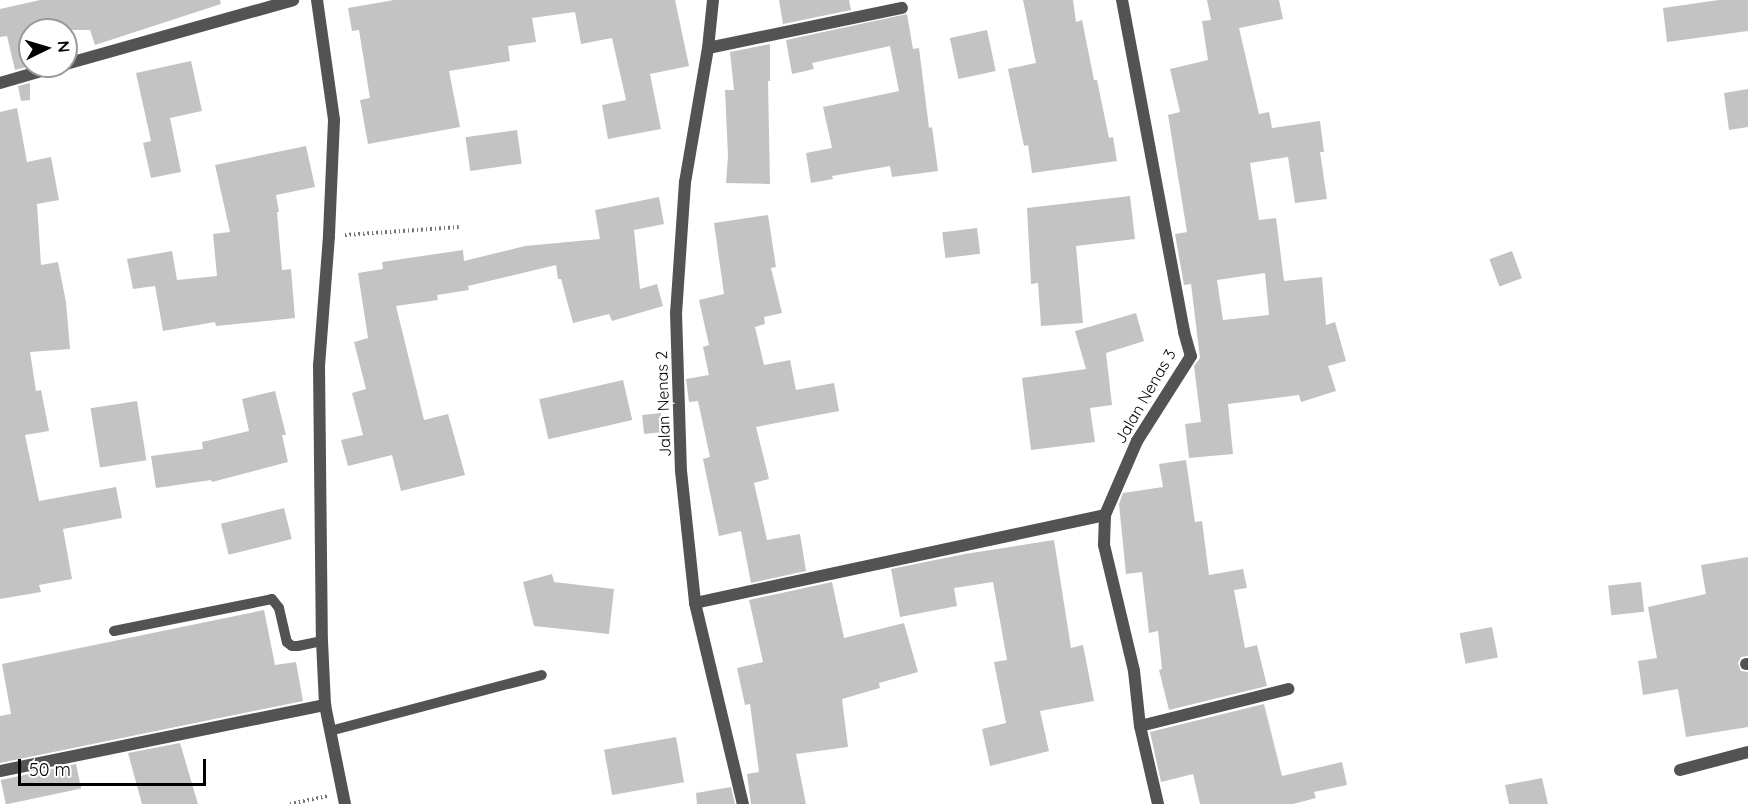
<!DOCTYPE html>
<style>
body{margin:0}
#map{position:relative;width:1748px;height:804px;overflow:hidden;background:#fff;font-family:Quicksand,sans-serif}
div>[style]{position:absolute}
.building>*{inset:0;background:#c3c3c3;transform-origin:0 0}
.path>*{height:4px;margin-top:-2px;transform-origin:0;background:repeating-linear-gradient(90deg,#757575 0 1.5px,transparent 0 4.5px)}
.service>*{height:10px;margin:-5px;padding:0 5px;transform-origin:5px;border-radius:5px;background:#535353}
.minor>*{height:12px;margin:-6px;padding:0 6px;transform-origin:6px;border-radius:6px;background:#535353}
span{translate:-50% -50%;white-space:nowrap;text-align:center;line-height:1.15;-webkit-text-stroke:4.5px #fff;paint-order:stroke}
.street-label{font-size:16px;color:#000}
.north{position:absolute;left:18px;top:18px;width:60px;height:60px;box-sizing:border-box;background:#fff;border:2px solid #999;border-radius:50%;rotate:85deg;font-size:16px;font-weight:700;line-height:24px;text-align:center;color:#000}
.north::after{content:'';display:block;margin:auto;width:21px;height:27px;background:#000;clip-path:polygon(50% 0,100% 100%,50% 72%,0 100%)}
.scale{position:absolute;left:18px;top:759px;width:188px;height:27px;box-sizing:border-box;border:3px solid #000;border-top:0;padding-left:8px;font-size:18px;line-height:21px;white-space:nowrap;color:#000;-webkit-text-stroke:4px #fff;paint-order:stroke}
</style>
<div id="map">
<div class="building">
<i style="clip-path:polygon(40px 0,220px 0,221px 4px,95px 45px,90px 30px,30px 30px,30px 66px,15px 70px,7px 36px,0 37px,0 9px)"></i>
<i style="clip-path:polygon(394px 0,675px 0,689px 66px,650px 74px,661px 129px,608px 139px,602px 105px,626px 100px,612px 38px,581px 44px,575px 12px,532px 18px,536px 42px,508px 46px,510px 61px,449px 71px,460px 127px,368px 144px,360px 100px,370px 98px,359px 30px,352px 31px,348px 8px)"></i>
<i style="clip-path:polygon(779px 0,849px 0,851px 10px,783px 24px)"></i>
<i style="clip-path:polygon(1023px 0,1073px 0,1076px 22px,1082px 20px,1094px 80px,1097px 80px,1109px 138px,1113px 137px,1117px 161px,1032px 173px,1028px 145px,1024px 146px,1008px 69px,1036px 63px)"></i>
<i style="clip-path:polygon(evenodd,1207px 0,1279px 0,1283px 19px,1239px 28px,1259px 114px,1269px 112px,1272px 128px,1320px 121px,1324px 152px,1320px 152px,1327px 199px,1295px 203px,1288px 157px,1250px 163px,1259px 220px,1276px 218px,1284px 281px,1322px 277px,1326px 325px,1335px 322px,1346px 361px,1328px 366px,1336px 391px,1301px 402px,1299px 395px,1228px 404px,1233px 454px,1189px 458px,1185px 424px,1201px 422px,1194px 366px,1200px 358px,1191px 284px,1184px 285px,1175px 234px,1187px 232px,1168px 115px,1180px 112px,1170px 69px,1208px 60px,1202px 21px,1211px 20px,1207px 0,1265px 273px,1269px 315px,1223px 320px,1217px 280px,1265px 273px)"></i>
<i style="clip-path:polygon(1719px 0,1748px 0,1748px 31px,1667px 42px,1663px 8px)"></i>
<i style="clip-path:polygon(907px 14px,913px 49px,919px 48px,929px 128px,932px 127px,938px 171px,892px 177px,890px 166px,832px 176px,833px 179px,811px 183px,806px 153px,832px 148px,823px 107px,899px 91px,890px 46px,812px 63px,814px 69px,792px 74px,786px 40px)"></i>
<i style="left:987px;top:30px;width:42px;height:38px;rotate:78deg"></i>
<i style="clip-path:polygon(770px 44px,770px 81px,768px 81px,770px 184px,726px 183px,728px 156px,725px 90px,734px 90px,730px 52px)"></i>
<i style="clip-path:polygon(191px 61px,202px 111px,170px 118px,181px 172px,151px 178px,143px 143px,151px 141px,136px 73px)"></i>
<i style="clip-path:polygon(30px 83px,30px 100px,21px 101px,18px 86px)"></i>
<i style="clip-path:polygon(1748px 89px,1748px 127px,1729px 130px,1724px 93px)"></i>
<i style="clip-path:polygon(17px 108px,27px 162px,51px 157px,59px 200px,37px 204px,41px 265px,58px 262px,66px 302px,70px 349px,30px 352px,36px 391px,41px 390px,49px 431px,25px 435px,39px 501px,116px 487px,122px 518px,63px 529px,72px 579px,39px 585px,41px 592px,0 599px,0 112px)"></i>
<i style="left:517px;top:130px;width:34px;height:52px;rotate:82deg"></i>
<i style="clip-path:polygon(306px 146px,315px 187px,276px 195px,279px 212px,277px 212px,282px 270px,291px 269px,295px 318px,216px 326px,215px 322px,163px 331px,155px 286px,133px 289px,127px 259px,172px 251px,177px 280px,217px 276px,213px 234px,230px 232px,215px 165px)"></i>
<i style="clip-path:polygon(1130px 196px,1135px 239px,1076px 246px,1083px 323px,1041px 326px,1038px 283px,1031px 284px,1027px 208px)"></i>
<i style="clip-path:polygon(659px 197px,664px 224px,634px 230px,640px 289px,657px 284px,663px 306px,612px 321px,609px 314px,573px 323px,561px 279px,558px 279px,556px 265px,468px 286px,469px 290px,437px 295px,438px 300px,396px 306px,424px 420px,448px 414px,465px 475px,401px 491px,392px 455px,348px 466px,341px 440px,363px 435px,352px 393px,366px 389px,354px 342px,368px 338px,358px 273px,383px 269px,382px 262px,463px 250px,464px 261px,525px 246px,600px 239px,595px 210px)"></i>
<i style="clip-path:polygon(768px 215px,776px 267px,771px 268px,782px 313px,764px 317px,765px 324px,755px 327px,764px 365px,790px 360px,796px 390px,834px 383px,839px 411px,756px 427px,769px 479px,754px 483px,767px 540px,800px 534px,806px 571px,751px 583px,741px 531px,719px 536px,703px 459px,710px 457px,698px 401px,689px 402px,686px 379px,709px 375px,703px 347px,709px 345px,699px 300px,724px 294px,714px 223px)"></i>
<i style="left:977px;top:228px;width:26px;height:35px;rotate:83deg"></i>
<i style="left:1512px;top:251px;width:29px;height:24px;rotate:70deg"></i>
<i style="clip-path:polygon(1136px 313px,1144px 341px,1106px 353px,1112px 405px,1090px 408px,1095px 442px,1031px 450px,1022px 378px,1086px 369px,1075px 331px)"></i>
<i style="left:623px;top:380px;width:41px;height:86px;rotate:77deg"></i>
<i style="clip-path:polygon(275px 391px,286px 435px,282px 435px,288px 462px,212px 482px,211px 480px,156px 488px,151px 456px,203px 449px,202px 442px,249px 431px,242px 399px)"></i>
<i style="left:137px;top:401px;width:60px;height:47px;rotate:81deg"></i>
<i style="left:661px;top:413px;width:19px;height:19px;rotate:84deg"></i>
<i style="clip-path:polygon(1186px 460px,1195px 522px,1202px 521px,1209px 575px,1243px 569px,1247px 588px,1234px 590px,1245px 648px,1257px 645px,1267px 686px,1169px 710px,1159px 670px,1162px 669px,1158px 631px,1149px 633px,1142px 572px,1126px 574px,1119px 504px,1123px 493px,1163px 487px,1159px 464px)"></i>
<i style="left:284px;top:508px;width:32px;height:65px;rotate:76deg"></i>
<i style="clip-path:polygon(1054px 540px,1071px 648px,1083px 645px,1094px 701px,1040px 711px,1049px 751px,990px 766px,982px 729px,1006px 723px,994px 662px,1007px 660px,993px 582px,954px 588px,957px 606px,900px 617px,891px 569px,965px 554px)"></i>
<i style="clip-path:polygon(1748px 557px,1748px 656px,1741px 657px,1738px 663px,1741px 671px,1748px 672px,1748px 727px,1686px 737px,1678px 689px,1643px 695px,1638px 661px,1657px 658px,1648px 607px,1706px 594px,1701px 565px)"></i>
<i style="clip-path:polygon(552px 574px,554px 582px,614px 589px,609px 634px,534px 626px,523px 582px)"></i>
<i style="clip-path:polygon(832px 582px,844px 638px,904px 623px,918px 672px,879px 683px,880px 688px,842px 699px,848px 747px,796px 754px,806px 804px,751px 804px,747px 774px,759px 772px,750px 704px,745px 705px,737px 668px,763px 662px,749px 600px)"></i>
<i style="left:1641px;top:582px;width:30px;height:33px;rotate:84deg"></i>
<i style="clip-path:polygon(264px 610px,275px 665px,296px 662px,303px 701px,0 763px,0 716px,11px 714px,2px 664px)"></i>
<i style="left:1492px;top:627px;width:31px;height:33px;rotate:79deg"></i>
<i style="clip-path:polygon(1264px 704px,1282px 776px,1342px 762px,1347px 785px,1314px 792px,1316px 798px,1293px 804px,1200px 804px,1193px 774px,1161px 782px,1150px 732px)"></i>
<i style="left:676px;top:737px;width:46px;height:73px;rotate:80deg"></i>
<i style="clip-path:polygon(180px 743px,198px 804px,142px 804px,128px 753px)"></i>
<i style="left:76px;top:764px;width:25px;height:77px;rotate:78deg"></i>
<i style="clip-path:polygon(1542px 778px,1548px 804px,1509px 804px,1505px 785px)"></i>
<i style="clip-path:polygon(731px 787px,735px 804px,697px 804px,696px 793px)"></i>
</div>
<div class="path">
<i style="left:345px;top:235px;width:114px;rotate:-4deg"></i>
<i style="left:290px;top:804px;width:38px;rotate:-12deg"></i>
</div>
<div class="service">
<i style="left:114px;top:631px;width:161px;rotate:-11.4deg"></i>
<i style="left:272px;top:599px;width:11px;rotate:52deg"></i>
<i style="left:279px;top:608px;width:35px;rotate:77deg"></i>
<i style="left:287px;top:642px;width:6px;rotate:39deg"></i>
<i style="left:292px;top:646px;width:6px"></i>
<i style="left:298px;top:646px;width:25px;rotate:-12deg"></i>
<i style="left:330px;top:731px;width:219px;rotate:-14.8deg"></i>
</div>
<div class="minor">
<i style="left:317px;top:0;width:121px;rotate:81.9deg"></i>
<i style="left:334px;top:120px;width:116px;rotate:92.5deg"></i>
<i style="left:329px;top:236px;width:129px;rotate:94.4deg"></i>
<i style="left:319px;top:365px;width:276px;rotate:89.4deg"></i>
<i style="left:322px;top:641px;width:64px;rotate:87.3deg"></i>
<i style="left:325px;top:705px;width:101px;rotate:78.6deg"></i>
<i style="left:713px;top:0;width:48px;rotate:95.9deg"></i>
<i style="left:708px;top:48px;width:136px;rotate:99.7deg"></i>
<i style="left:685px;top:182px;width:131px;rotate:93.9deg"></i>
<i style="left:676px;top:313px;width:158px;rotate:88.2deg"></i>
<i style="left:681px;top:471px;width:133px;rotate:83.9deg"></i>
<i style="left:695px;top:603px;width:207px;rotate:76.6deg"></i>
<i style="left:1122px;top:0;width:338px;rotate:79.4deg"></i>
<i style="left:1184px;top:332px;width:25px;rotate:74deg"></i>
<i style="left:1191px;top:356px;width:101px;rotate:122.4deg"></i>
<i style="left:1137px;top:441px;width:81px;rotate:113.4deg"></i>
<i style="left:1105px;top:515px;width:30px;rotate:92deg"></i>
<i style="left:1104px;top:545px;width:130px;rotate:76.6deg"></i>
<i style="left:1134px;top:671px;width:55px;rotate:83.8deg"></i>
<i style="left:1140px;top:726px;width:80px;rotate:77deg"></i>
<i style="left:708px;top:48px;width:198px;rotate:-11.7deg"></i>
<i style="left:66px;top:64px;width:236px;rotate:-15.7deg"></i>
<i style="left:0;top:83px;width:61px;rotate:-16.1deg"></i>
<i style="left:695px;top:603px;width:419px;rotate:-12.1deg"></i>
<i style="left:1746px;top:664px;width:2px"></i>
<i style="left:1140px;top:726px;width:153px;rotate:-14deg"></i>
<i style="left:1680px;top:770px;width:70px;rotate:-14.8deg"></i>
<i style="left:0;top:771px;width:332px;rotate:-11.5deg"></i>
</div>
<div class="street-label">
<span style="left:1145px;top:396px;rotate:-60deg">Jalan Nenas 3</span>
<span style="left:663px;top:404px;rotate:-92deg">Jalan Nenas 2</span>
</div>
<div class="north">N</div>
<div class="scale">50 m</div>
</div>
